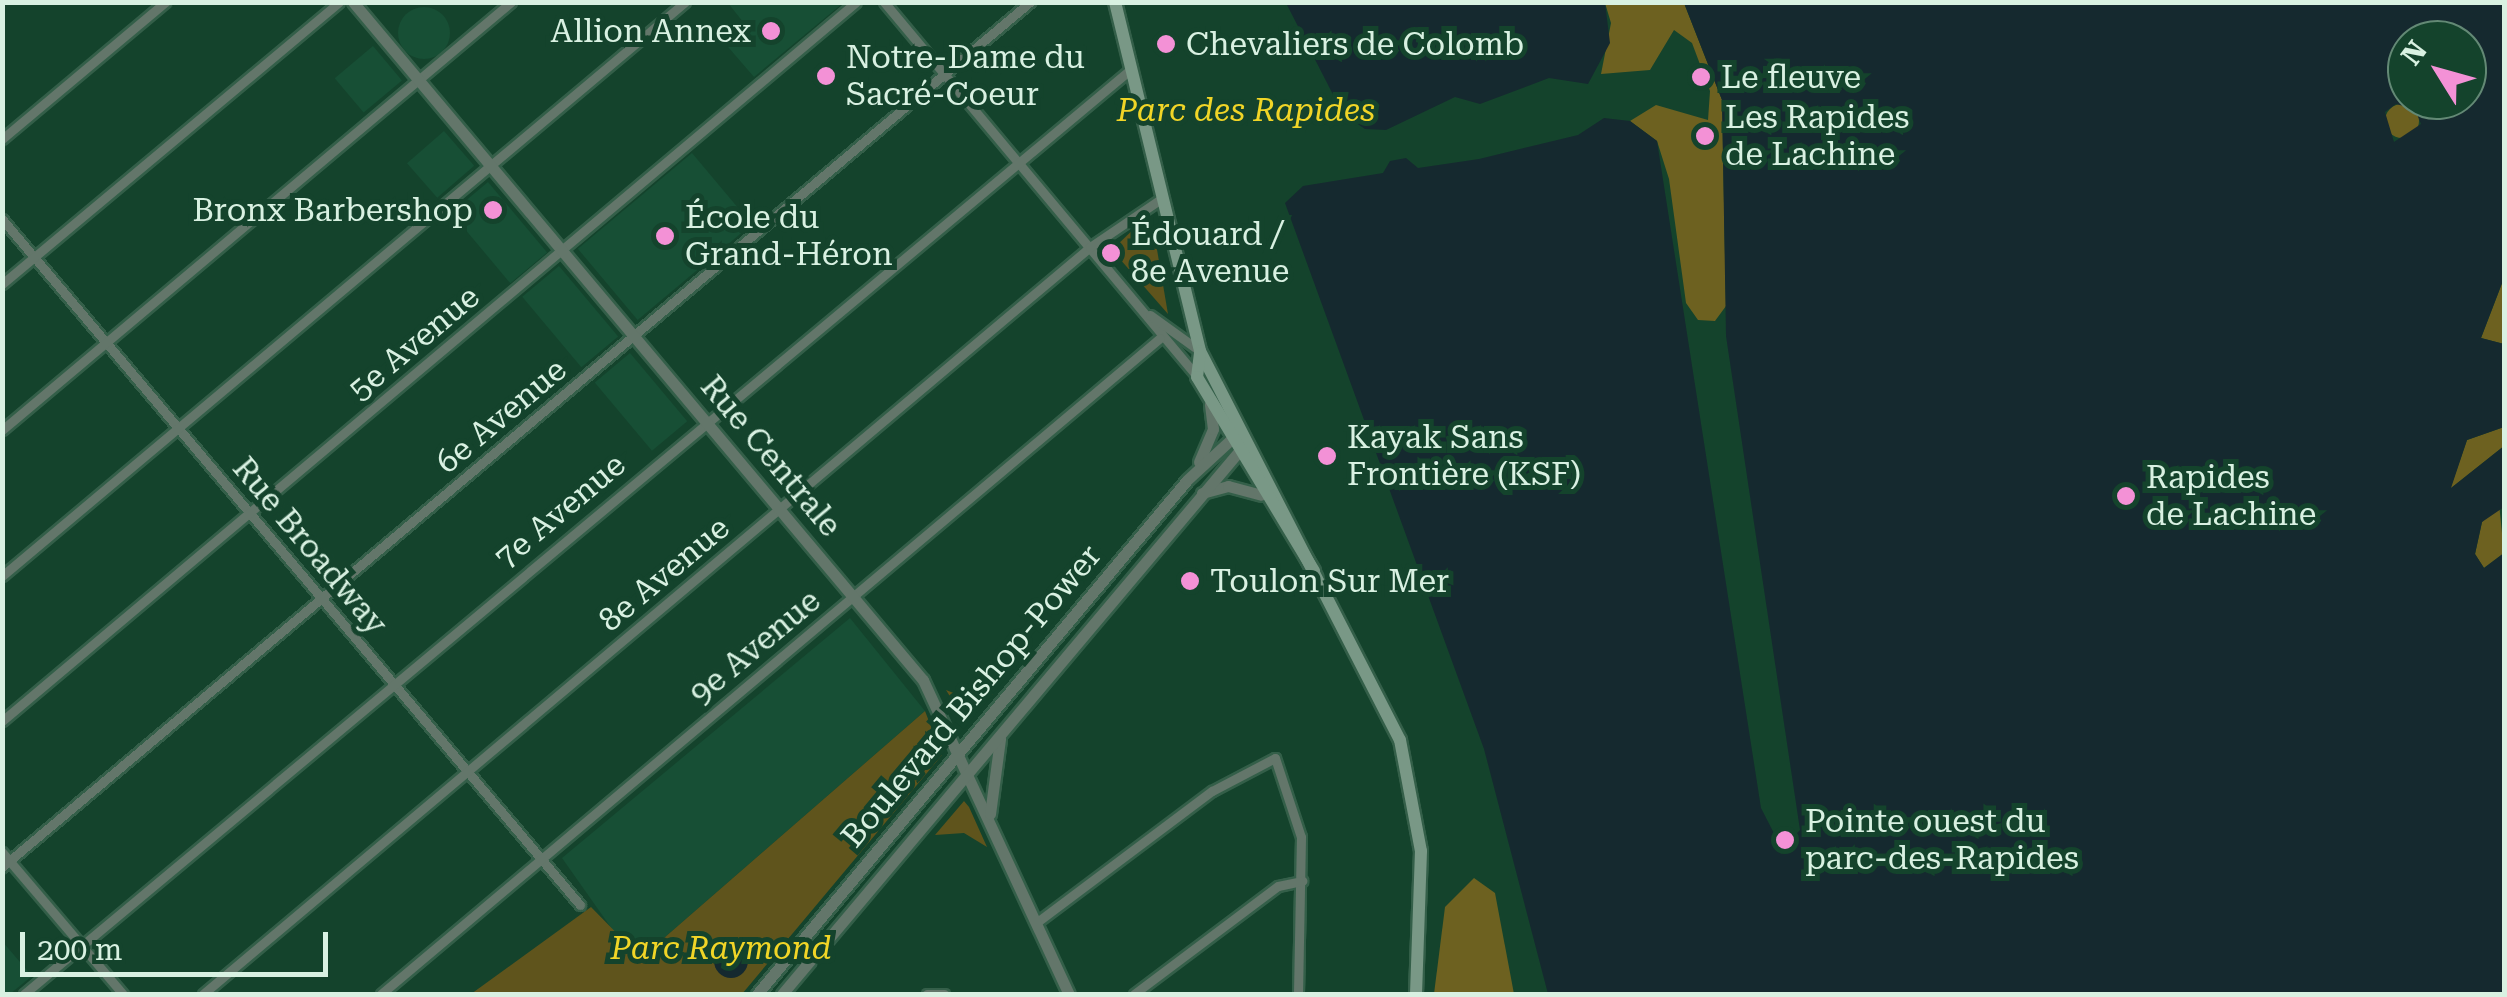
<!DOCTYPE html>
<meta charset="utf-8">
<style>
body{margin:0}
#map{position:relative;width:2507px;height:997px;overflow:hidden;background:#14432c;font-family:"Roboto Serif",serif}
div>[style]{position:absolute}
.built>*{inset:0;background:#174f35;transform-origin:0 0}
.round{border-radius:50%}
.green>*{inset:0;background:#5f541c}
.forest>*{inset:0;background:#6d6120}
.water>*{inset:0;background:#15292f}
.roads{filter:drop-shadow(2px 0 #345f49) drop-shadow(-2px 0 #345f49) drop-shadow(0 2px #345f49) drop-shadow(0 -2px #345f49)}
.minor>*{height:9px;margin:-4.5px;padding:0 4.5px;transform-origin:4.5px;border-radius:4.5px;background:#63766a}
.tertiary>*{height:11px;margin:-5.5px;padding:0 5.5px;transform-origin:5.5px;border-radius:5.5px;background:#63766a}
.secondary>*{height:12px;margin:-6px;padding:0 6px;transform-origin:6px;border-radius:6px;background:#799886}
.dots>*{width:28px;height:28px;translate:-50% -50%;box-sizing:border-box;border:5px solid #14432c;border-radius:50%}
span{translate:-50% -50%;white-space:nowrap;text-align:center;line-height:1.15;-webkit-text-stroke:10px #14432c;paint-order:stroke}
.poi-label{font-size:32px;color:#d9f1e2}
.right{translate:-100% -50%;text-align:right}
.left{translate:0 -50%;text-align:left}
.park-label{font-size:32px;color:#f1d527;font-style:italic}
.street-label{font-size:32px;color:#d9f1e2}
.frame{position:absolute;inset:0;border:5px solid #d9f1e2;pointer-events:none}
.north{position:absolute;left:2387px;top:20px;width:100px;height:100px;box-sizing:border-box;background:#14432c;border:2px solid #638975;border-radius:50%;rotate:307deg;font-size:28px;font-weight:700;line-height:40px;text-align:center;color:#d9f1e2}
.north::after{content:'';display:block;margin:auto;width:35px;height:45px;background:#f391d6;clip-path:polygon(50% 0,100% 100%,50% 72%,0 100%)}
.scale{position:absolute;left:20px;top:932px;width:308px;height:45px;box-sizing:border-box;border:5px solid #d9f1e2;border-top:0;padding-left:12px;font-size:30px;line-height:35px;white-space:nowrap;color:#d9f1e2;-webkit-text-stroke:8px #14432c;paint-order:stroke}
</style>
<div id="map">
<div class="built">
<i style="clip-path:polygon(728px 3px,843px 3px,754px 77px,722px 40px,743px 22px)"></i>
<i class="round" style="left:398px;top:7px;width:52px;height:52px"></i>
<i style="left:373px;top:46px;width:45px;height:50px;rotate:50deg"></i>
<i style="left:444px;top:131px;width:46px;height:49px;rotate:49deg"></i>
<i style="left:692px;top:153px;width:93px;height:149px;rotate:50deg"></i>
<i style="left:488px;top:182px;width:92px;height:48px;rotate:50deg"></i>
<i style="left:559px;top:266px;width:92px;height:48px;rotate:50deg"></i>
<i style="left:630px;top:353px;width:89px;height:46px;rotate:50deg"></i>
<i style="clip-path:polygon(850px 618px,925px 711px,641px 958px,631px 956px,562px 858px)"></i>
<i style="clip-path:polygon(2px 941px,32px 976px,10px 994px,3px 994px)"></i>
</div>
<div class="green">
<i style="clip-path:polygon(1143px 220px,1153px 226px,1168px 314px,1112px 250px)"></i>
<i style="clip-path:polygon(946px 690px,966px 698px,993px 694px,966px 722px)"></i>
<i style="clip-path:polygon(925px 711px,942px 755px,742px 994px,471px 994px,591px 907px,641px 958px)"></i>
<i style="clip-path:polygon(964px 801px,969px 807px,987px 847px,964px 833px,935px 835px)"></i>
</div>
<div class="forest">
<i style="clip-path:polygon(1605px 3px,1684px 3px,1722px 100px,1726px 306px,1715px 321px,1698px 320px,1686px 303px,1669px 179px,1657px 141px,1630px 121px,1656px 105px,1708px 120px,1710px 91px,1692px 43px,1674px 30px,1650px 70px,1601px 74px,1611px 23px)"></i>
<i class="round" style="left:2385px;top:104px;width:34px;height:34px"></i>
<i style="clip-path:polygon(2504px 278px,2504px 344px,2481px 338px)"></i>
<i style="clip-path:polygon(2504px 427px,2504px 446px,2450px 489px,2467px 440px)"></i>
<i style="clip-path:polygon(2499px 503px,2504px 553px,2484px 568px,2475px 554px,2482px 522px)"></i>
<i style="clip-path:polygon(1474px 878px,1495px 893px,1514px 994px,1434px 994px,1445px 907px)"></i>
</div>
<div class="water">
<i style="clip-path:polygon(1286px 3px,1605px 3px,1610px 43px,1588px 84px,1549px 78px,1480px 104px,1455px 97px,1386px 130px,1365px 129px,1343px 114px)"></i>
<i style="clip-path:polygon(evenodd,1684px 3px,2504px 3px,2504px 278px,2481px 338px,2504px 344px,2504px 427px,2467px 440px,2451px 488px,2504px 446px,2504px 507px,2482px 522px,2475px 554px,2484px 568px,2504px 553px,2504px 994px,1548px 994px,1484px 749px,1285px 203px,1303px 186px,1383px 173px,1390px 161px,1406px 158px,1418px 168px,1479px 159px,1578px 135px,1604px 118px,1630px 121px,1657px 141px,1761px 808px,1782px 849px,1800px 830px,1726px 336px,1722px 100px,1684px 3px,2407px 40px,2467px 40px,2467px 100px,2407px 100px,2407px 40px,1684px 3px,2396px 104px,2415px 109px,2421px 124px,2394px 142px,2385px 112px,2396px 104px)"></i>
<i class="round" style="left:714px;top:944px;width:34px;height:34px"></i>
</div>
<div class="roads">
<div class="minor">
<i style="left:884px;top:2px;width:488px;rotate:50.1deg"></i>
<i style="left:2px;top:139px;width:213px;rotate:-40deg"></i>
<i style="left:2px;top:219px;width:897px;rotate:49.88deg"></i>
<i style="left:2px;top:284px;width:439px;rotate:-39.9deg"></i>
<i style="left:1150px;top:315px;width:62px;rotate:35.8deg"></i>
<i style="left:2px;top:430px;width:665px;rotate:-40.06deg"></i>
<i style="left:2px;top:576px;width:892px;rotate:-40.04deg"></i>
<i style="left:2px;top:721px;width:1116px;rotate:-40.09deg"></i>
<i style="left:2px;top:852px;width:187px;rotate:49.6deg"></i>
<i style="left:2px;top:867px;width:1344px;rotate:-40.08deg"></i>
<i style="left:1036px;top:923px;width:220px;rotate:-36.9deg"></i>
<i style="left:1212px;top:791px;width:71px;rotate:-27.6deg"></i>
<i style="left:1275px;top:758px;width:83px;rotate:71.8deg"></i>
<i style="left:1301px;top:837px;width:157px;rotate:91.1deg"></i>
<i style="left:24px;top:994px;width:1443px;rotate:-39.88deg"></i>
<i style="left:203px;top:994px;width:1160px;rotate:-40.1deg"></i>
<i style="left:1090px;top:247px;width:86px;rotate:-34.1deg"></i>
<i style="left:381px;top:994px;width:1018px;rotate:-40.1deg"></i>
<i style="left:927px;top:994px;width:17px"></i>
<i style="left:1134px;top:994px;width:180px;rotate:-36.9deg"></i>
<i style="left:1278px;top:886px;width:25px;rotate:-12deg"></i>
</div>
<div class="tertiary">
<i style="left:353px;top:2px;width:886px;rotate:49.95deg"></i>
<i style="left:923px;top:680px;width:346px;rotate:65.1deg"></i>
<i style="left:1199px;top:462px;width:36px;rotate:-67deg"></i>
<i style="left:1213px;top:429px;width:25px;rotate:-97deg"></i>
<i style="left:1202px;top:493px;width:27px;rotate:-15deg"></i>
<i style="left:1228px;top:486px;width:34px;rotate:15deg"></i>
<i style="left:990px;top:814px;width:76px;rotate:-82.4deg"></i>
<i style="left:757px;top:994px;width:670px;rotate:-50.08deg"></i>
<i style="left:1187px;top:480px;width:69px;rotate:-42.7deg"></i>
<i style="left:782px;top:994px;width:719px;rotate:-49.91deg"></i>
</div>
<div class="secondary">
<i style="left:1115px;top:2px;width:359px;rotate:76.3deg"></i>
<i style="left:1200px;top:351px;width:437px;rotate:62.8deg"></i>
<i style="left:1400px;top:740px;width:113px;rotate:79.3deg"></i>
<i style="left:1421px;top:851px;width:143px;rotate:92deg"></i>
<i style="left:1200px;top:353px;width:24px;rotate:97deg"></i>
<i style="left:1197px;top:377px;width:227px;rotate:58.9deg"></i>
</div>
</div>
<div class="dots">
<i style="left:771px;top:31px;background:#f391d6"></i>
<i style="left:1166px;top:44px;background:#f391d6"></i>
<i style="left:826px;top:76px;background:#f391d6"></i>
<i style="left:1701px;top:77px;background:#f391d6"></i>
<i style="left:1705px;top:136px;background:#f391d6"></i>
<i style="left:493px;top:210px;background:#f391d6"></i>
<i style="left:665px;top:236px;background:#f391d6"></i>
<i style="left:1111px;top:253px;background:#f391d6"></i>
<i style="left:1327px;top:456px;background:#f391d6"></i>
<i style="left:2126px;top:496px;background:#f391d6"></i>
<i style="left:1190px;top:581px;background:#f391d6"></i>
<i style="left:1785px;top:840px;background:#f391d6"></i>
</div>
<div class="poi-label">
<span class="right" style="left:751px;top:31px">Allion Annex</span>
<span class="left" style="left:1186px;top:44px">Chevaliers de Colomb</span>
<span class="left" style="left:846px;top:76px">Notre-Dame du<br>Sacré-Coeur</span>
<span class="left" style="left:1721px;top:77px">Le fleuve</span>
<span class="left" style="left:1725px;top:136px">Les Rapides<br>de Lachine</span>
<span class="right" style="left:473px;top:210px">Bronx Barbershop</span>
<span class="left" style="left:685px;top:236px">École du<br>Grand-Héron</span>
<span class="left" style="left:1131px;top:253px">Édouard /<br>8e Avenue</span>
<span class="left" style="left:1347px;top:456px">Kayak Sans<br>Frontière (KSF)</span>
<span class="left" style="left:2146px;top:496px">Rapides<br>de Lachine</span>
<span class="left" style="left:1210px;top:581px">Toulon Sur Mer</span>
<span class="left" style="left:1805px;top:840px">Pointe ouest du<br>parc-des-Rapides</span>
</div>
<div class="park-label">
<span style="left:1246px;top:110px">Parc des Rapides</span>
<span style="left:721px;top:948px">Parc Raymond</span>
</div>
<div class="street-label">
<span style="left:414px;top:343px;rotate:-40deg">5e Avenue</span>
<span style="left:501px;top:416px;rotate:-40deg">6e Avenue</span>
<span style="left:771px;top:456px;rotate:50deg">Rue Centrale</span>
<span style="left:560px;top:511px;rotate:-40deg">7e Avenue</span>
<span style="left:310px;top:546px;rotate:50deg">Rue Broadway</span>
<span style="left:664px;top:574px;rotate:-40deg">8e Avenue</span>
<span style="left:755px;top:647px;rotate:-40deg">9e Avenue</span>
<span style="left:971px;top:696px;rotate:-50deg">Boulevard Bishop-Power</span>
</div>
<div class="frame"></div>
<div class="north">N</div>
<div class="scale">200 m</div>
</div>
